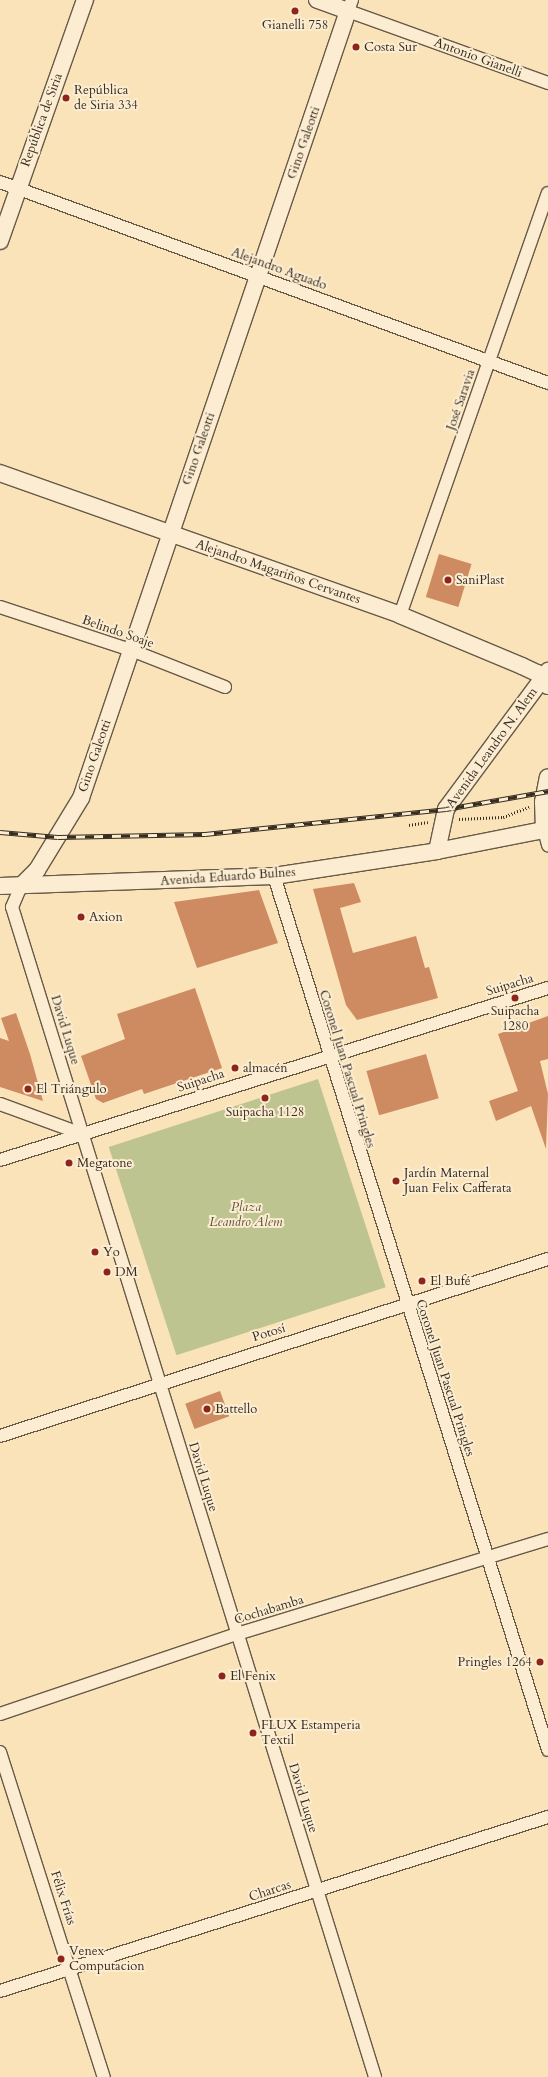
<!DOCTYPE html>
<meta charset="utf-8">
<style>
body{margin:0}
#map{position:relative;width:548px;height:2077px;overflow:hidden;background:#fae3b9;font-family:Cardo,serif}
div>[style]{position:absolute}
.green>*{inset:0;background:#bec48f;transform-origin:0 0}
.building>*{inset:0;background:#ce8a60;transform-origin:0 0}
.path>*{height:2.5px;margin-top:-1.25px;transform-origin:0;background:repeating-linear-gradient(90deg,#362d21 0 1px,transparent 0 3px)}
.roads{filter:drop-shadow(1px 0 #675a47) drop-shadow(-1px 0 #675a47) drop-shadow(0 1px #675a47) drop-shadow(0 -1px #675a47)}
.street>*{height:12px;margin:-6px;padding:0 6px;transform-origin:6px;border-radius:6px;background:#fcedd2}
.secondary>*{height:16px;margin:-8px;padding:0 8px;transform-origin:8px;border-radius:8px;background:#fcedd2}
.rail>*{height:4.5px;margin-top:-2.25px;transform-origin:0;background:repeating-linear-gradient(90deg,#fcedd2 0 9px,#362d21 0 18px);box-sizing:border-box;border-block:1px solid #362d21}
.dots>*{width:11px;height:11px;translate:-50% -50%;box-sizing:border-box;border:2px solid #fcedd2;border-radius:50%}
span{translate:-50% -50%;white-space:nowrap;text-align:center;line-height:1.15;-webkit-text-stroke:4px #fcedd2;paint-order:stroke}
.poi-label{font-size:13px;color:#362d21}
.left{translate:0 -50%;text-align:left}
.right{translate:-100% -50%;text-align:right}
.street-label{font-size:13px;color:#362d21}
.park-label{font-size:13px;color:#58533c;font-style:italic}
</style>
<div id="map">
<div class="green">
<i style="left:318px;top:1079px;width:219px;height:220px;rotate:72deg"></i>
</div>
<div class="building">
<i style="left:439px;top:554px;width:34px;height:45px;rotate:17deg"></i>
<i style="clip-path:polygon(354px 883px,361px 902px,340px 908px,353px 953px,416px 936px,425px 968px,429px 967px,438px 998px,357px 1020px,346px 1005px,313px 889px)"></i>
<i style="clip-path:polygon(259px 890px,278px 943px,197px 968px,174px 902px)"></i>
<i style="clip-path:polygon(195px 988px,222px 1068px,144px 1094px,142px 1089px,103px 1103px,96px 1099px,81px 1056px,125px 1039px,117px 1014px)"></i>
<i style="clip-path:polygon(16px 1013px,30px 1054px,43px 1101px,0 1087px,0 1038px,9px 1041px,1px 1018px)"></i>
<i style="clip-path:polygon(548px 1016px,548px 1059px,540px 1061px,548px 1094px,546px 1149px,531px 1106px,496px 1121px,489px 1101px,518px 1091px,498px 1034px)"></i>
<i style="left:426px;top:1054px;width:46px;height:62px;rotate:74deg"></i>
<i style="left:220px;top:1391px;width:27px;height:37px;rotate:70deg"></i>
</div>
<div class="path">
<i style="left:459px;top:819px;width:44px;rotate:-2.6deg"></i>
<i style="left:503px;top:817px;width:28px;rotate:-21deg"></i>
<i style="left:409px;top:825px;width:19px;rotate:-9deg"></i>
</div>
<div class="roads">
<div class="street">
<i style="left:352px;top:0;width:12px;rotate:110deg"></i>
<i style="left:348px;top:11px;width:213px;rotate:19.8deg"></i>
<i style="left:0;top:182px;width:584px;rotate:20.14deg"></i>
<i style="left:0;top:607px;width:138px;rotate:18.2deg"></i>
<i style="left:131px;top:650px;width:101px;rotate:21.5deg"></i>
<i style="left:400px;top:615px;width:447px;rotate:-70.7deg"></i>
<i style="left:544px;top:830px;width:16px;rotate:75deg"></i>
<i style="left:274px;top:876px;width:916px;rotate:72.59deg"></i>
<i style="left:21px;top:886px;width:23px;rotate:113deg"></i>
<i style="left:12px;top:907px;width:1225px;rotate:72.76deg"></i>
<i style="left:0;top:1104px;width:87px;rotate:20.1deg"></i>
<i style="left:0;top:1160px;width:574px;rotate:-17.43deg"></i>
<i style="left:0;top:1436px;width:576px;rotate:-17.9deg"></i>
<i style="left:0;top:1714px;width:250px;rotate:-18.7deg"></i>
<i style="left:237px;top:1634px;width:325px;rotate:-17deg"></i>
<i style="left:0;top:1752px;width:341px;rotate:72.3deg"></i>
<i style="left:0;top:1991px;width:575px;rotate:-17.62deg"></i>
</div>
<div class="secondary">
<i style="left:0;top:241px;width:256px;rotate:-70.6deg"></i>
<i style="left:0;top:473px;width:424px;rotate:19.5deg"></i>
<i style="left:400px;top:615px;width:132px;rotate:22.7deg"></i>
<i style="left:522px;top:666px;width:17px;rotate:25deg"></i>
<i style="left:537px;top:673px;width:17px;rotate:50deg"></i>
<i style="left:544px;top:830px;width:28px;rotate:-92deg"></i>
<i style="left:543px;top:802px;width:25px;rotate:-79deg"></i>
<i style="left:437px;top:851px;width:43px;rotate:-77.9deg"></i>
<i style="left:446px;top:809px;width:172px;rotate:-53.5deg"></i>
<i style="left:0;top:886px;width:274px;rotate:-2.1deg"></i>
<i style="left:274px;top:876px;width:165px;rotate:-8.7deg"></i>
<i style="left:437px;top:851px;width:113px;rotate:-11.2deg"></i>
<i style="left:21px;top:886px;width:23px;rotate:-45deg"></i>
<i style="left:37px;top:870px;width:84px;rotate:-58.6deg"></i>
<i style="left:81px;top:798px;width:831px;rotate:-71.26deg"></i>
<i style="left:348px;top:11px;width:33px;rotate:-160deg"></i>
</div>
</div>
<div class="rail">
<i style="left:0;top:832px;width:58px;rotate:4.9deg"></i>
<i style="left:58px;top:837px;width:147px;rotate:-1.2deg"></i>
<i style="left:205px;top:834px;width:242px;rotate:-5.9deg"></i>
<i style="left:446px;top:809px;width:104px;rotate:-10deg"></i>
</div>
<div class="dots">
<i style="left:295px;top:11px;background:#8f2418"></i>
<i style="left:356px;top:47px;background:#8f2418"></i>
<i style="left:66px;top:98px;background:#8f2418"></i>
<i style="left:448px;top:580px;background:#8f2418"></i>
<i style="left:81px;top:917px;background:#8f2418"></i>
<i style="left:515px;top:998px;background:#8f2418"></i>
<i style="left:235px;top:1068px;background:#8f2418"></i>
<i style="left:28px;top:1089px;background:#8f2418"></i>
<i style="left:265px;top:1098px;background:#8f2418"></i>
<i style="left:69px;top:1163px;background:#8f2418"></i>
<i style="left:396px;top:1181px;background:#8f2418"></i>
<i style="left:95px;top:1252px;background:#8f2418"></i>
<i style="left:107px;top:1272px;background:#8f2418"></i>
<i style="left:422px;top:1281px;background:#8f2418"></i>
<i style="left:207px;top:1409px;background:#8f2418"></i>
<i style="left:540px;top:1662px;background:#8f2418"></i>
<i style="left:222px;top:1676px;background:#8f2418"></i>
<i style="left:253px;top:1733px;background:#8f2418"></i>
<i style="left:61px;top:1959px;background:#8f2418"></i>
</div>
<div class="poi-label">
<span style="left:295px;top:25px">Gianelli 758</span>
<span class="left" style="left:364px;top:47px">Costa Sur</span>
<span class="left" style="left:74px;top:98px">República<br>de Siria 334</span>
<span class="left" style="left:456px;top:580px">SaniPlast</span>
<span class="left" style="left:89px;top:917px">Axion</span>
<span style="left:515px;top:1019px">Suipacha<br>1280</span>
<span class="left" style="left:243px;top:1068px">almacén</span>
<span class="left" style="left:36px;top:1089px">El Triángulo</span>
<span style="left:265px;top:1112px">Suipacha 1128</span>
<span class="left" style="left:77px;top:1163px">Megatone</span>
<span class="left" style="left:404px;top:1181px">Jardín Maternal<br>Juan Felix Cafferata</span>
<span class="left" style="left:103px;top:1252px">Yo</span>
<span class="left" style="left:115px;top:1272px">DM</span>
<span class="left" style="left:430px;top:1281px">El Bufé</span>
<span class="left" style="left:215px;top:1409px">Battello</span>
<span class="right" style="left:532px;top:1662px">Pringles 1264</span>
<span class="left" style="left:230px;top:1676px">El Fenix</span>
<span class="left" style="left:261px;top:1733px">FLUX Estamperia<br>Textil</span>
<span class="left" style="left:69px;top:1959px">Venex<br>Computacion</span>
</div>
<div class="street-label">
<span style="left:478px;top:58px;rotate:20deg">Antonio Gianelli</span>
<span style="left:42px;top:120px;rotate:-70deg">República de Siria</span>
<span style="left:304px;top:143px;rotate:-71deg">Gino Galeotti</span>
<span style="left:279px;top:269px;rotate:20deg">Alejandro Aguado</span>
<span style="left:461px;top:400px;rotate:-71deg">José Saravia</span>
<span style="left:199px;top:449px;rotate:-71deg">Gino Galeotti</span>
<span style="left:278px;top:572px;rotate:19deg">Alejandro Magariños Cervantes</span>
<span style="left:118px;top:632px;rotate:19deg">Belindo Soaje</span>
<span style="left:492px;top:748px;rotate:-54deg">Avenida Leandro N. Alem</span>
<span style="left:95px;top:756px;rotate:-71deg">Gino Galeotti</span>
<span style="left:228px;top:877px;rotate:-4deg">Avenida Eduardo Bulnes</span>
<span style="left:510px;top:985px;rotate:-17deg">Suipacha</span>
<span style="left:65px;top:1030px;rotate:73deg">David Luque</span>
<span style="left:347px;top:1069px;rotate:73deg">Coronel Juan Pascual Pringles</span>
<span style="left:201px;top:1081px;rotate:-18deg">Suipacha</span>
<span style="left:269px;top:1333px;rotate:-17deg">Potosí</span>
<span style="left:445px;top:1378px;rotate:72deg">Coronel Juan Pascual Pringles</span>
<span style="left:203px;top:1477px;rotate:73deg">David Luque</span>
<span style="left:269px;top:1610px;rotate:-17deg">Cochabamba</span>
<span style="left:303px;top:1798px;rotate:73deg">David Luque</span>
<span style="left:270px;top:1891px;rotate:-18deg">Charcas</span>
<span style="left:63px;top:1898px;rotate:72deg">Félix Frías</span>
</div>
<div class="park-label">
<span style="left:246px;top:1215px">Plaza<br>Leandro Alem</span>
</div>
</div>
